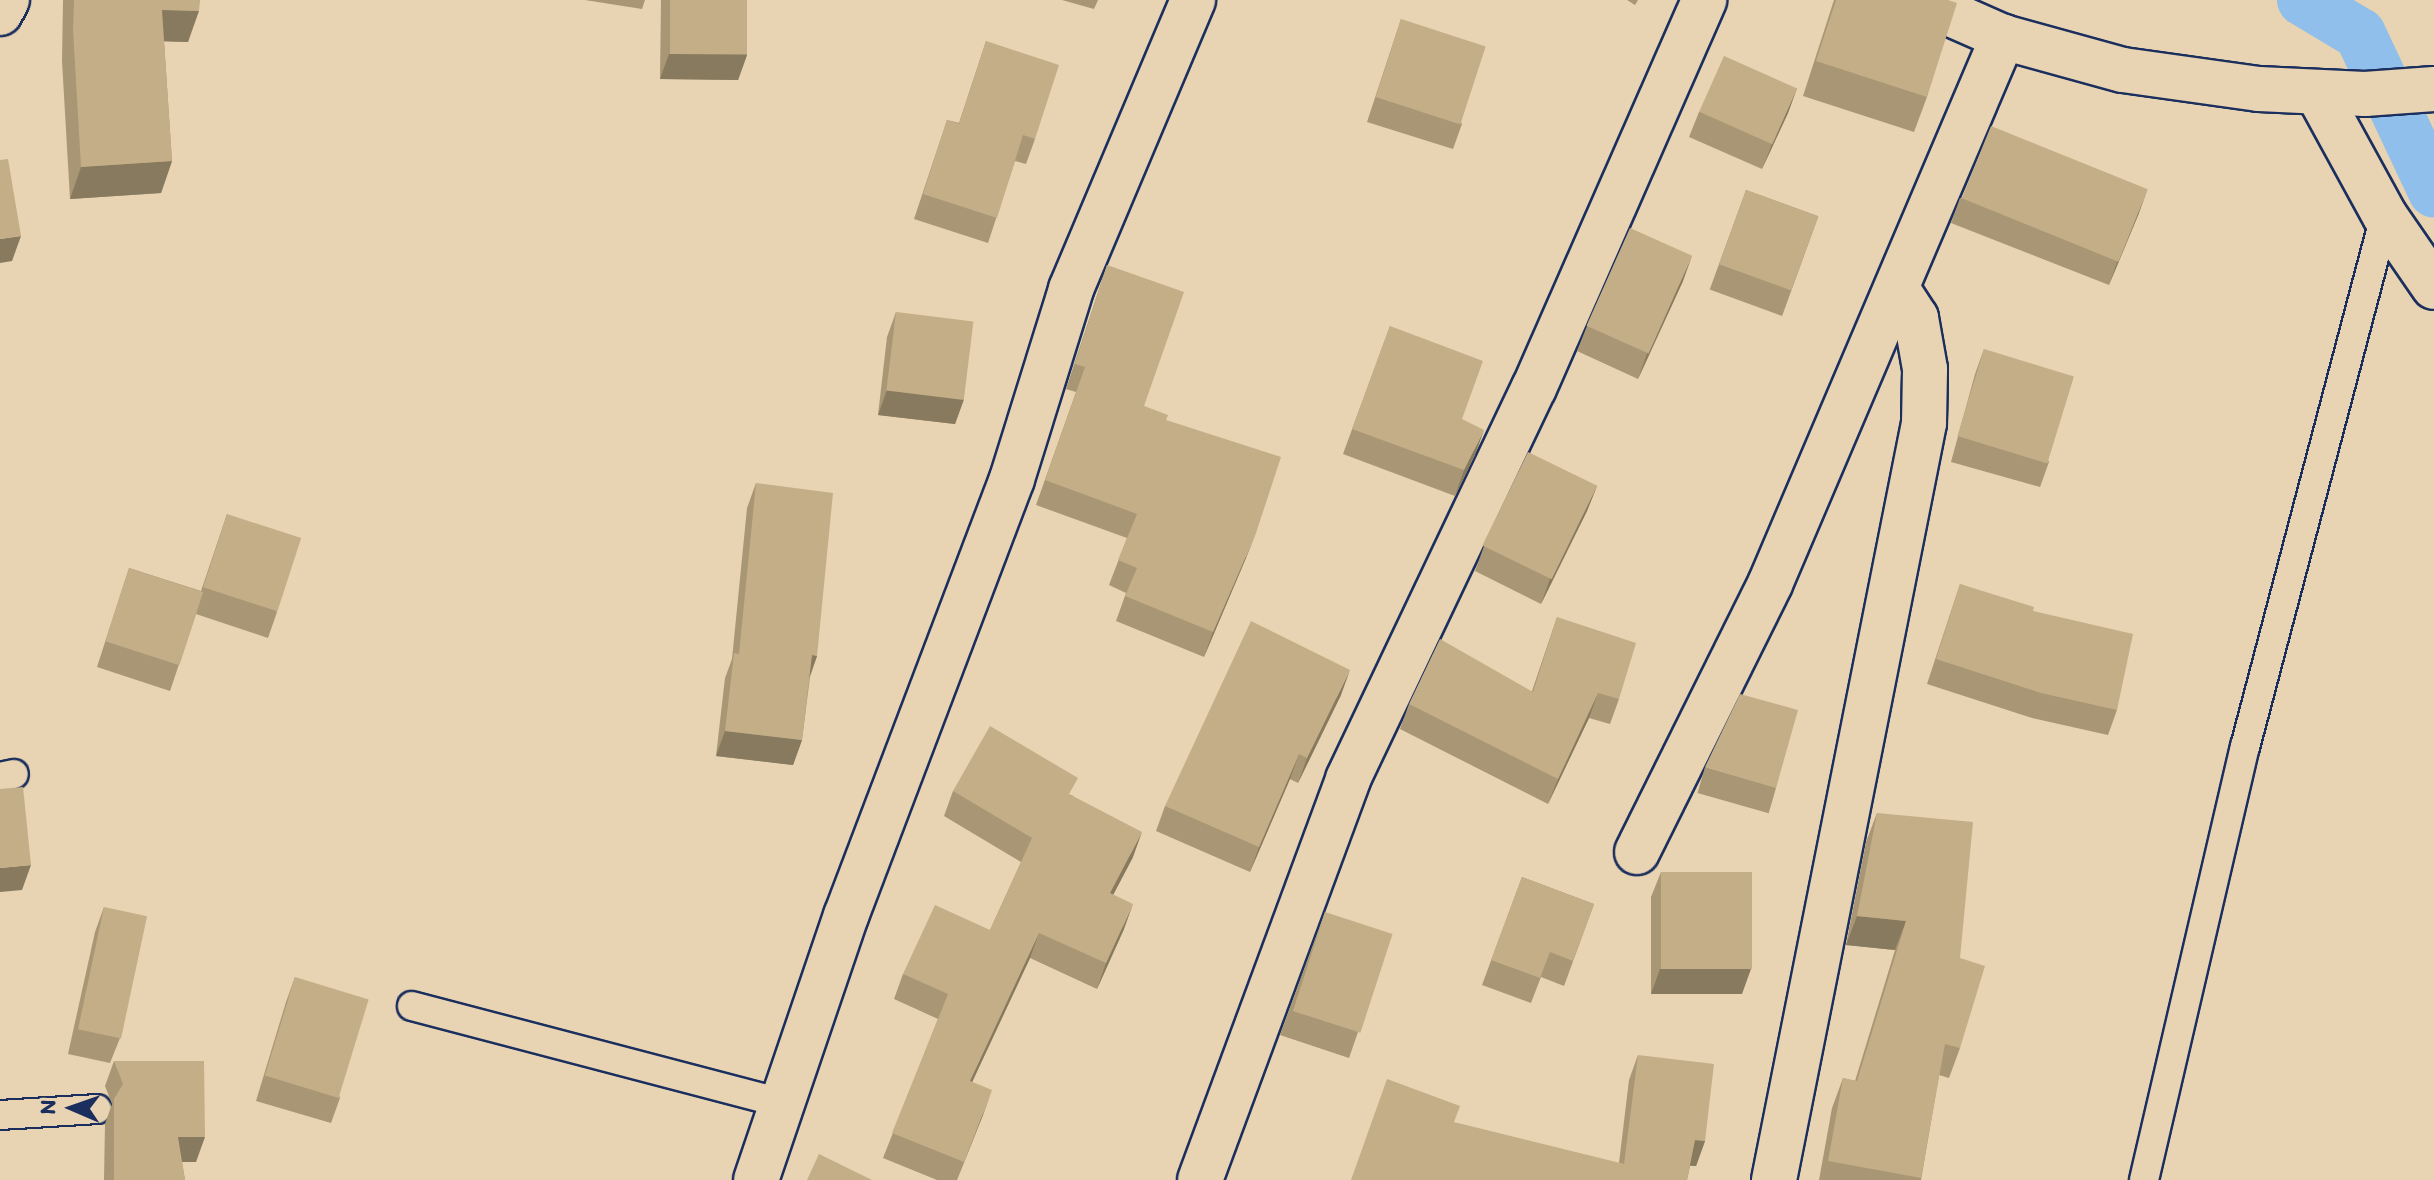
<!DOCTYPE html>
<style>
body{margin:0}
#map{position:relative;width:2434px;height:1180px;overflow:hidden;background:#e8d3b2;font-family:Itim,sans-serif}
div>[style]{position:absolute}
.canal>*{height:52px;margin:-26px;padding:0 26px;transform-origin:26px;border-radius:26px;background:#8fbfea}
.roads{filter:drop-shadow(2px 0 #1b2f5e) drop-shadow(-2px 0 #1b2f5e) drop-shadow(0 2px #1b2f5e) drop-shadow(0 -2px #1b2f5e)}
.lane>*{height:28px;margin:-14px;padding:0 14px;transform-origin:14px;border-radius:14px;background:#e8d3b2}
.street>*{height:44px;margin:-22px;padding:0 22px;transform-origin:22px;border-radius:22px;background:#e8d3b2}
.wall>*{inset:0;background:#a89674;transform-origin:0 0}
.shaded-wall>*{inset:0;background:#887a5e}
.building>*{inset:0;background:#c3ae87;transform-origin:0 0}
span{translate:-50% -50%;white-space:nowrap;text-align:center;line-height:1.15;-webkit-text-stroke:8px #e8d3b2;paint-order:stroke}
.north{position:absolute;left:32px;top:1068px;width:80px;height:80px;-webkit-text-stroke:6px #e8d3b2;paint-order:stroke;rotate:272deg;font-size:22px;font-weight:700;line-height:32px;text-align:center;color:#1b2f5e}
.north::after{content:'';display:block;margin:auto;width:28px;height:36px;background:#1b2f5e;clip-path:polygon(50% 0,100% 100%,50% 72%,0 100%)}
</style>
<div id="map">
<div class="canal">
<i style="left:2303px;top:0;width:66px;rotate:30.8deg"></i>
<i style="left:2360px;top:34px;width:174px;rotate:64.8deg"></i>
</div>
<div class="roads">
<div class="lane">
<i style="left:0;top:777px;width:14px;rotate:-12deg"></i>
<i style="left:412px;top:1006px;width:383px;rotate:14.7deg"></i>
<i style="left:0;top:1115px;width:97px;rotate:-3.5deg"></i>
<i style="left:2144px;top:1180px;width:445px;rotate:-76.9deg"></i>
<i style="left:2245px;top:747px;width:549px;rotate:-75.23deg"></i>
</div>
<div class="street">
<i style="left:1919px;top:0;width:92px;rotate:23.8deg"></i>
<i style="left:2003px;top:37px;width:124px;rotate:15.4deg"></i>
<i style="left:2123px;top:70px;width:137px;rotate:8deg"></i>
<i style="left:2259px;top:89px;width:106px;rotate:2.7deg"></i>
<i style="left:2365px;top:94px;width:69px;rotate:-4.1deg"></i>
<i style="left:0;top:13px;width:15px;rotate:-62deg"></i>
<i style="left:2317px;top:92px;width:141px;rotate:61.3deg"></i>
<i style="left:2385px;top:216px;width:86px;rotate:55.4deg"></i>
<i style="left:1637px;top:852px;width:299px;rotate:-63.6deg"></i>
<i style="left:1770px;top:584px;width:595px;rotate:-66.93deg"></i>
<i style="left:756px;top:1180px;width:279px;rotate:-71.2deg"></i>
<i style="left:846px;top:916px;width:467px;rotate:-69.2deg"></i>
<i style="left:1012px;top:479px;width:199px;rotate:-72.7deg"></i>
<i style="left:1071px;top:289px;width:314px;rotate:-67.1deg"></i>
<i style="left:1200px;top:1180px;width:427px;rotate:-69.7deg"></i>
<i style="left:1348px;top:779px;width:433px;rotate:-64.6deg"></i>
<i style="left:1534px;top:388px;width:424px;rotate:-66.3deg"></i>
<i style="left:1774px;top:1180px;width:772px;rotate:-78.79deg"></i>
<i style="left:1924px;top:423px;width:54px;rotate:-88.9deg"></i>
<i style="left:1925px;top:369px;width:52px;rotate:-100deg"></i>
<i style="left:1916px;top:318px;width:35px;rotate:-123deg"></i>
</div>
</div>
<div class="wall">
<i style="clip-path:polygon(63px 0,200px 0,188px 42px,164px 41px,172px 161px,161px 193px,70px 199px,62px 61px)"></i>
<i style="clip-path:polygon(585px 0,645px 0,642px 9px)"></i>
<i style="clip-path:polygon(661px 0,747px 0,747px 55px,738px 80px,660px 79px)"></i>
<i style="clip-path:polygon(1062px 0,1098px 0,1094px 9px)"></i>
<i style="clip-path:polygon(1627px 0,1638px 0,1635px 5px)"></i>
<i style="clip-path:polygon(1834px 0,1948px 0,1927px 97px,1914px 132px,1803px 96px)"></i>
<i style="clip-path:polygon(1401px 19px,1462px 124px,1453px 149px,1367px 122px)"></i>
<i style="clip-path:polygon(986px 41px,1035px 139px,1026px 164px,1015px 161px,988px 243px,914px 219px,947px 120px,959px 123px)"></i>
<i style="clip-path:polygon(1797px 88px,1788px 113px,1762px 169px,1689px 137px,1699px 112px)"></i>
<i style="left:1746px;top:190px;width:77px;height:106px;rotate:20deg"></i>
<i style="clip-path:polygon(1960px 198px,2139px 213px,2109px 285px,1951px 223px)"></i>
<i style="clip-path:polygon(1107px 265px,1144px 406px,1166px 420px,1246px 558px,1204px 657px,1116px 621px,1126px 593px,1109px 585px,1127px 538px,1036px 505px,1076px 392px,1066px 389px)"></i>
<i style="clip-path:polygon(1683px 281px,1638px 379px,1577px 351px,1587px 326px)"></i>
<i style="clip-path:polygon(896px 312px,964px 399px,955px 424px,878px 415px,887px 337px)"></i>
<i style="clip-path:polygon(1390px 326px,1462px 419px,1475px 455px,1455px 496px,1343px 454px)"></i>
<i style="clip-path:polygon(1984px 349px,2049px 462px,2040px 487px,1951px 462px,1975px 374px)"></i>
<i style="clip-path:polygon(756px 483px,817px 656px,810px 677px,802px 740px,793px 765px,716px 756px,725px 678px,732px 659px,747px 508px)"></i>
<i style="clip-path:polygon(1597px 486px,1587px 511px,1541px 604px,1475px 571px,1484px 546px)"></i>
<i style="clip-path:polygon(227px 514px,277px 612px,268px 638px,196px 614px,170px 691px,97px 667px,129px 568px,201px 591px)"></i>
<i style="clip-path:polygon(1960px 584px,2033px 611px,2117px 710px,2108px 735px,2032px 718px,1927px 684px)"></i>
<i style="clip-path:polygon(1557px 617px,1619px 699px,1610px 724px,1589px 718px,1548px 804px,1400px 729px,1409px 704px,1532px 691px)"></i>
<i style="clip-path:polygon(1341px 695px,1298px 783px,1290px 779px,1250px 872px,1156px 831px,1165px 806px)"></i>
<i style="left:1705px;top:767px;width:74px;height:27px;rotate:16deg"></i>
<i style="clip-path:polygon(953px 791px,1072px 795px,1133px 857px,1113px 895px,1124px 929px,1097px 989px,1030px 958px,972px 1082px,983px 1115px,957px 1180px,937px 1180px,883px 1158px,938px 1019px,894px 999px,903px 974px,990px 930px,1021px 862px,944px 816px)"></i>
<i style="clip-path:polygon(1877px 813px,1960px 958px,1960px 1048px,1949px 1078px,1939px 1075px,1921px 1180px,1819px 1180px,1832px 1108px,1843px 1078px,1855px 1081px,1895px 950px,1846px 945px,1866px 842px)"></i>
<i style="clip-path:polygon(1661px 872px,1742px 994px,1651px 994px,1651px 897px)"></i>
<i style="clip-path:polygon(1522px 877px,1594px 904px,1564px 986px,1541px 977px,1531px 1003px,1482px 985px)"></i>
<i style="clip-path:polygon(104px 907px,120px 1038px,110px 1063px,68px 1054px,95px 932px)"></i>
<i style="clip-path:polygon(1325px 912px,1358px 1032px,1349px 1058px,1280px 1035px)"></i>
<i style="clip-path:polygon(295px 977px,340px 1098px,331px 1123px,256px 1101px,286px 1002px)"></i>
<i style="clip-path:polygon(1638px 1055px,1705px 1141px,1696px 1166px,1690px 1166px,1687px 1180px,1454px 1122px,1619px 1163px,1629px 1080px)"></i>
<i style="clip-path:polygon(114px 1061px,196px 1162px,182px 1162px,185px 1180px,104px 1180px,105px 1124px,112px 1104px,105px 1086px)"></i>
</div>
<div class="shaded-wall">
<i style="clip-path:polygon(162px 10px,199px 11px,188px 42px,150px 41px)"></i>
<i style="clip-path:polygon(669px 54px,747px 55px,738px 80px,660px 79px)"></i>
<i style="clip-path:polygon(1797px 88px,1788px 113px,1762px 169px,1772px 144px)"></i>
<i style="clip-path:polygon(172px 161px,161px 193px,70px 199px,81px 167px)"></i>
<i style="clip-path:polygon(2148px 188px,2139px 213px,2109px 285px,2118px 260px)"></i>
<i style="clip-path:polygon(21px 236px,12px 261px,0 263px,0 239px)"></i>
<i style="clip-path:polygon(1692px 256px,1683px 281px,1638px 379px,1647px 354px)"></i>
<i style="clip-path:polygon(887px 390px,964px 399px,955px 424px,878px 415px)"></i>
<i style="clip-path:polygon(1484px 430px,1475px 455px,1455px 496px,1464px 470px)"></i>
<i style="clip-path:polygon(1597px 486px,1587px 511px,1541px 604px,1550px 579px)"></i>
<i style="clip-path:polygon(1256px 533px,1246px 558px,1204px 657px,1213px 632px)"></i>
<i style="clip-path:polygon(812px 655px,817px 656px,808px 681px)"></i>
<i style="clip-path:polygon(1350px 670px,1341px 695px,1298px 783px,1307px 758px)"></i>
<i style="clip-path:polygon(1598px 693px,1589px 718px,1548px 804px,1558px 779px)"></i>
<i style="clip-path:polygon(725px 731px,802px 740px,793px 765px,716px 756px)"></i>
<i style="clip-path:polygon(1299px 754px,1290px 779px,1250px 872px,1259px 847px)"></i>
<i style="clip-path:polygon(1142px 832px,1133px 857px,1101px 918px,1110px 893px)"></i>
<i style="clip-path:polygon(31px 865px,22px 890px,0 892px,0 868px)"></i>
<i style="clip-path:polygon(1133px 904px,1124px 929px,1097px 989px,1106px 963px)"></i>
<i style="clip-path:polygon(1857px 916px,1906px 921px,1895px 950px,1846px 945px)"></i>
<i style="clip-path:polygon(1039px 933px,1030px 958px,961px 1106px,970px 1081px)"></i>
<i style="clip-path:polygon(1660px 969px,1751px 969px,1742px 994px,1651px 994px)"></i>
<i style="clip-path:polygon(992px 1090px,983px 1115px,957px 1180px)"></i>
<i style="clip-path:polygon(178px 1137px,205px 1137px,196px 1162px,169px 1162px)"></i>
<i style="clip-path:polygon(1695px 1140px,1705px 1141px,1696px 1166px,1686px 1165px)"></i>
</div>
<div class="building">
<i style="clip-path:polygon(74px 0,200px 0,199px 11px,162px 10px,172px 161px,81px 167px,73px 30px)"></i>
<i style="left:670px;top:0;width:77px;height:54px"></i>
<i style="clip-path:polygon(1836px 0,1948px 0,1957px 3px,1927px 97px,1816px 61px)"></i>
<i style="left:1401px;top:19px;width:89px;height:82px;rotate:18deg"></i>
<i style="clip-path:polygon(986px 41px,1059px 65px,1035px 139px,1023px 135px,997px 218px,923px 194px,947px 120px,959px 124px)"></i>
<i style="left:1724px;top:56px;width:80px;height:61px;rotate:24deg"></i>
<i style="left:1991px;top:126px;width:169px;height:78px;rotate:22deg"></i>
<i style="clip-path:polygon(8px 159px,21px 236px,0 239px,0 160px)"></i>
<i style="left:1746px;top:190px;width:77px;height:79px;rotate:20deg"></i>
<i style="left:1630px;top:228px;width:68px;height:107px;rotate:24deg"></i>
<i style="clip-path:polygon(1107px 265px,1184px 292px,1144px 406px,1168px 415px,1166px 420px,1281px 457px,1256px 533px,1213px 632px,1125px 596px,1137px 568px,1118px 560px,1137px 514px,1045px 480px,1085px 367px,1075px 364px)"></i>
<i style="left:896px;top:312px;width:78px;height:79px;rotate:7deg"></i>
<i style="clip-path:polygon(1390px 326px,1483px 361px,1462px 419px,1484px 430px,1464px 470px,1352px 429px)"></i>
<i style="left:1984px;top:349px;width:94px;height:91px;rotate:17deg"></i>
<i style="left:1528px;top:452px;width:77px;height:104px;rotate:26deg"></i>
<i style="clip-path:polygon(756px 483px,833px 493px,817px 656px,812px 655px,802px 740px,725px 731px,734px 653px,739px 654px)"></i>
<i style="left:227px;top:514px;width:78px;height:77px;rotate:18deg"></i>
<i style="left:129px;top:568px;width:78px;height:77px;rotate:18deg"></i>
<i style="clip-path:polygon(1960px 584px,2034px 607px,2033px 611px,2133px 634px,2117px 710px,2041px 693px,1936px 659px)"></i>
<i style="clip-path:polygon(1557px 617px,1636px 643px,1619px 699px,1598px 693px,1558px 779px,1409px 704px,1440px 639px,1533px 692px)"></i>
<i style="clip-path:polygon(1251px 621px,1350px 670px,1307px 758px,1299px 754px,1259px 847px,1165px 806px)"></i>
<i style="clip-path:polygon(1740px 694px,1798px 710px,1776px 788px,1705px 767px)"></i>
<i style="clip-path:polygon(990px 726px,1078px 778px,1069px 794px,1142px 832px,1110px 893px,1133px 904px,1106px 963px,1039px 933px,970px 1081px,992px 1090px,964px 1162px,892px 1133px,948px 994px,903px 974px,935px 905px,990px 930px,1032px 838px,953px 791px)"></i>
<i style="clip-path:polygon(23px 787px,31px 865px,0 868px,0 789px)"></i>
<i style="clip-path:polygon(1877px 813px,1973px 822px,1960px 958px,1985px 966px,1960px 1048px,1945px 1044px,1921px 1178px,1828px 1161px,1843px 1078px,1857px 1081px,1906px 921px,1857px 916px)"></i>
<i style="left:1661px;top:872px;width:91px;height:97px"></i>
<i style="clip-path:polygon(1522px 877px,1594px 904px,1573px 961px,1550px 952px,1540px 978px,1491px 960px)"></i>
<i style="left:104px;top:907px;width:44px;height:125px;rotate:12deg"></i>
<i style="left:1325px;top:912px;width:71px;height:104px;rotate:18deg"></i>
<i style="left:295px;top:977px;width:77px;height:103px;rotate:17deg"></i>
<i style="clip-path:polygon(1638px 1055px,1714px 1064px,1705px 1141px,1695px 1140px,1687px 1180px,1351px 1180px,1387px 1079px,1460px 1106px,1454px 1122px,1624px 1164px)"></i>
<i style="clip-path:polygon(114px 1061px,204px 1061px,205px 1137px,178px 1137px,185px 1180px,114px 1180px,114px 1099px,123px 1084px)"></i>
<i style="clip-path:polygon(819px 1154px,872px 1180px,807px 1180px)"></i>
</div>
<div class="north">N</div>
</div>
